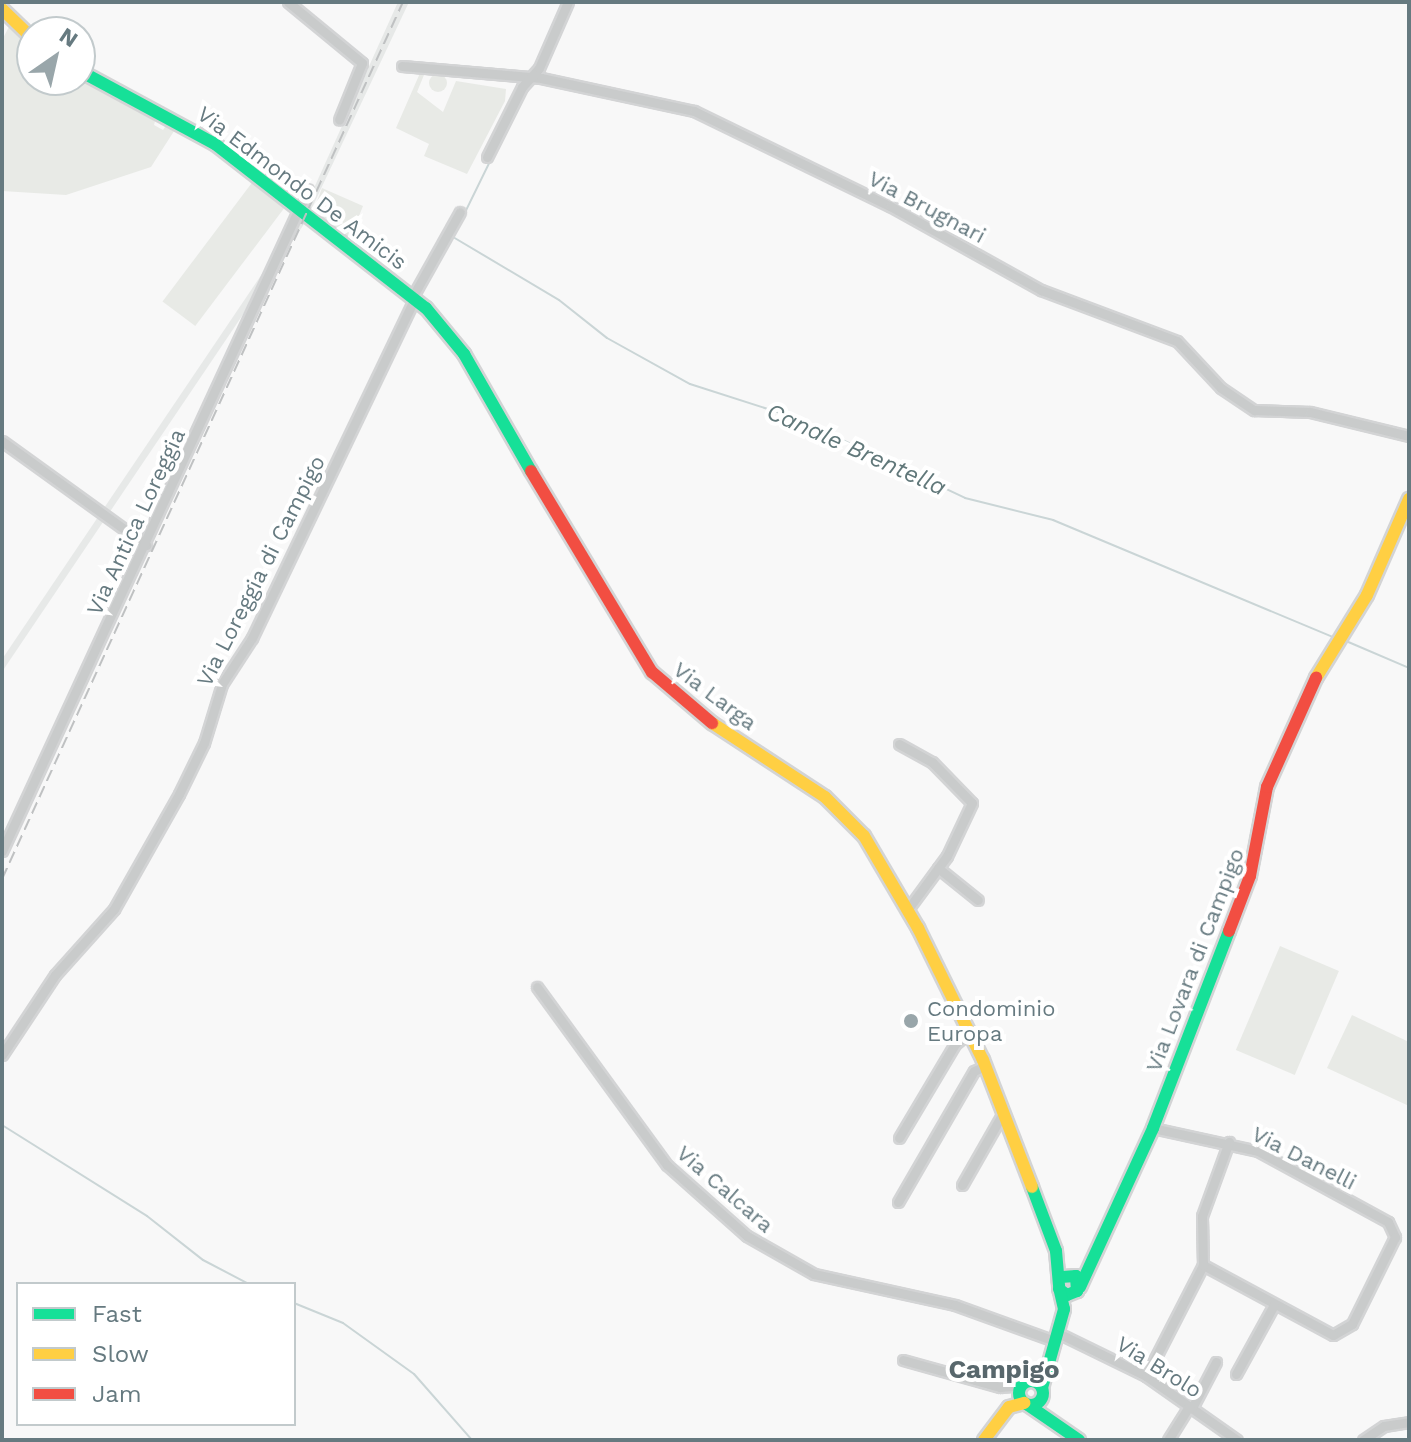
<!DOCTYPE html>
<style>
body{margin:0}
#map{position:relative;width:1411px;height:1442px;overflow:hidden;background:#f8f8f8;font-family:"Work Sans",sans-serif}
div>[style]{position:absolute}
.built>*{inset:0;background:#e7e9e8;transform-origin:0 0}
.green>*{inset:0;background:#e8eae6;transform-origin:0 0}
.round{border-radius:50%}
.stream>*{height:2px;margin:-1px;padding:0 1px;transform-origin:1px;border-radius:1px;background:#cad5d6}
.roads{filter:drop-shadow(2px 0 #d3d4d5) drop-shadow(-2px 0 #d3d4d5) drop-shadow(0 2px #d3d4d5) drop-shadow(0 -2px #d3d4d5)}
.street>*{height:9px;margin:-4.5px;padding:0 4.5px;transform-origin:4.5px;border-radius:4.5px;background:#c9cbcb}
.fast>*{height:12px;margin:-6px;padding:0 6px;transform-origin:6px;border-radius:6px;background:#16e098}
.fast>.ring{margin:-6px;padding:0;box-sizing:content-box;background:none;border:12px solid #16e098;border-radius:50%}
.slow>*{height:12px;margin:-6px;padding:0 6px;transform-origin:6px;border-radius:6px;background:#ffcf43}
.jam>*{height:12px;margin:-6px;padding:0 6px;transform-origin:6px;border-radius:6px;background:#f24e42}
.rail>*{height:2px;margin-top:-1px;transform-origin:0;background:repeating-linear-gradient(90deg,#bfc1c2 0 12px,transparent 0 18px)}
.dots>*{width:22px;height:22px;translate:-50% -50%;box-sizing:border-box;border:4px solid #fff;border-radius:50%}
span{translate:-50% -50%;white-space:nowrap;text-align:center;line-height:1.15;-webkit-text-stroke:8px #fff;paint-order:stroke}
.street-label{font-size:22px;color:#667a80}
.poi-label{font-size:22px;color:#667a80}
.left{translate:0 -50%;text-align:left}
.water-label{font-size:24px;color:#61787a;font-style:italic}
.quarter-label{font-size:26px;color:#58676c;font-weight:700}
.frame{position:absolute;inset:0;border:4px solid #667a80;pointer-events:none}
.legend{position:absolute;left:16px;top:1282px;width:280px;height:144px;box-sizing:border-box;background:#fff;border:2px solid #c2cacc;margin:0;padding:10px 14px;list-style:none;font-size:24px;color:#667a80}
.legend li{display:flex;align-items:center;gap:16px;height:40px}
.legend b{width:40px;border:2px solid #c2cacc}
.north{position:absolute;left:16px;top:16px;width:80px;height:80px;box-sizing:border-box;background:#fff;border:2px solid #c2cacc;border-radius:50%;rotate:34deg;font-size:22px;font-weight:700;line-height:32px;text-align:center;color:#667a80}
.north::after{content:'';display:block;margin:auto;width:28px;height:36px;background:#99a6aa;clip-path:polygon(50% 0,100% 100%,50% 72%,0 100%)}
</style>
<div id="map">
<div class="built">
<i style="clip-path:polygon(398px 2px,409px 2px,310px 212px,305px 208px)"></i>
<i style="left:301px;top:216px;width:7px;height:717px;rotate:34deg"></i>
</div>
<div class="green">
<i style="clip-path:polygon(11px 23px,32px 42px,32px 80px,71px 80px,80px 87px,85px 81px,156px 117px,154px 125px,163px 130px,167px 124px,176px 128px,151px 167px,66px 195px,2px 191px,2px 40px)"></i>
<i style="clip-path:polygon(420px 73px,424px 75px,417px 92px,443px 112px,456px 81px,506px 89px,505px 101px,467px 174px,424px 156px,429px 144px,396px 128px)"></i>
<i class="round" style="left:429px;top:74px;width:18px;height:18px"></i>
<i style="left:254px;top:180px;width:41px;height:152px;rotate:37deg"></i>
<i style="clip-path:polygon(322px 188px,363px 206px,349px 241px,313px 212px)"></i>
<i style="left:1280px;top:946px;width:64px;height:113px;rotate:23deg"></i>
<i style="clip-path:polygon(1352px 1015px,1409px 1042px,1409px 1106px,1327px 1068px)"></i>
</div>
<div class="stream">
<i style="left:505px;top:132px;width:35px;rotate:-63deg"></i>
<i style="left:498px;top:145px;width:102px;rotate:116.1deg"></i>
<i style="left:453px;top:237px;width:123px;rotate:30.7deg"></i>
<i style="left:559px;top:300px;width:61px;rotate:38.4deg"></i>
<i style="left:607px;top:338px;width:95px;rotate:29deg"></i>
<i style="left:690px;top:384px;width:111px;rotate:17.8deg"></i>
<i style="left:796px;top:418px;width:187px;rotate:25.3deg"></i>
<i style="left:965px;top:498px;width:91px;rotate:14deg"></i>
<i style="left:1053px;top:520px;width:303px;rotate:22.7deg"></i>
<i style="left:1346px;top:641px;width:69px;rotate:23.2deg"></i>
<i style="left:2px;top:1125px;width:171px;rotate:32.1deg"></i>
<i style="left:147px;top:1216px;width:71px;rotate:38.2deg"></i>
<i style="left:203px;top:1260px;width:52px;rotate:27.6deg"></i>
<i style="left:294px;top:1303px;width:53px;rotate:22.2deg"></i>
<i style="left:343px;top:1323px;width:87px;rotate:35.7deg"></i>
<i style="left:414px;top:1374px;width:88px;rotate:48.7deg"></i>
</div>
<div class="roads">
<div class="street">
<i style="left:288px;top:2px;width:96px;rotate:39.5deg"></i>
<i style="left:362px;top:63px;width:61px;rotate:112deg"></i>
<i style="left:402px;top:66px;width:140px;rotate:4.9deg"></i>
<i style="left:541px;top:78px;width:157px;rotate:12.2deg"></i>
<i style="left:694px;top:111px;width:218px;rotate:25.9deg"></i>
<i style="left:890px;top:206px;width:173px;rotate:29.1deg"></i>
<i style="left:1041px;top:290px;width:145px;rotate:20.6deg"></i>
<i style="left:1177px;top:341px;width:64px;rotate:46.9deg"></i>
<i style="left:1221px;top:388px;width:40px;rotate:34deg"></i>
<i style="left:1254px;top:410px;width:56px;rotate:2deg"></i>
<i style="left:1310px;top:412px;width:102px;rotate:13.6deg"></i>
<i style="left:487px;top:157px;width:78px;rotate:-63.4deg"></i>
<i style="left:522px;top:87px;width:25px;rotate:-48deg"></i>
<i style="left:539px;top:68px;width:72px;rotate:-66.3deg"></i>
<i style="left:413px;top:296px;width:96px;rotate:-60.8deg"></i>
<i style="left:2px;top:441px;width:178px;rotate:35.8deg"></i>
<i style="left:899px;top:744px;width:38px;rotate:29deg"></i>
<i style="left:932px;top:762px;width:57px;rotate:45.7deg"></i>
<i style="left:972px;top:803px;width:59px;rotate:115.3deg"></i>
<i style="left:947px;top:856px;width:66px;rotate:126.3deg"></i>
<i style="left:2px;top:851px;width:729px;rotate:-65.19deg"></i>
<i style="left:938px;top:868px;width:51px;rotate:38.7deg"></i>
<i style="left:537px;top:987px;width:220px;rotate:53.9deg"></i>
<i style="left:667px;top:1165px;width:107px;rotate:41.6deg"></i>
<i style="left:747px;top:1236px;width:77px;rotate:29.6deg"></i>
<i style="left:814px;top:1274px;width:144px;rotate:12.4deg"></i>
<i style="left:955px;top:1305px;width:106px;rotate:19.8deg"></i>
<i style="left:2px;top:1055px;width:96px;rotate:-56.5deg"></i>
<i style="left:55px;top:975px;width:89px;rotate:-48.2deg"></i>
<i style="left:114px;top:909px;width:132px;rotate:-60.5deg"></i>
<i style="left:179px;top:794px;width:57px;rotate:-63.9deg"></i>
<i style="left:204px;top:743px;width:62px;rotate:-73deg"></i>
<i style="left:222px;top:684px;width:55px;rotate:-56.9deg"></i>
<i style="left:252px;top:638px;width:377px;rotate:-64.4deg"></i>
<i style="left:1153px;top:1128px;width:107px;rotate:12.4deg"></i>
<i style="left:1258px;top:1151px;width:148px;rotate:28.6deg"></i>
<i style="left:1388px;top:1222px;width:17px;rotate:65deg"></i>
<i style="left:1395px;top:1237px;width:97px;rotate:116.3deg"></i>
<i style="left:1352px;top:1324px;width:22px;rotate:150deg"></i>
<i style="left:1333px;top:1335px;width:148px;rotate:-151.7deg"></i>
<i style="left:899px;top:1138px;width:109px;rotate:-59.2deg"></i>
<i style="left:955px;top:1044px;width:19px;rotate:-39deg"></i>
<i style="left:962px;top:1185px;width:83px;rotate:-60.3deg"></i>
<i style="left:898px;top:1202px;width:151px;rotate:-59.9deg"></i>
<i style="left:974px;top:1071px;width:12px;rotate:-24deg"></i>
<i style="left:1058px;top:1333px;width:98px;rotate:26deg"></i>
<i style="left:1146px;top:1376px;width:111px;rotate:35.1deg"></i>
<i style="left:903px;top:1360px;width:101px;rotate:15.6deg"></i>
<i style="left:1000px;top:1387px;width:21px;rotate:-5deg"></i>
<i style="left:1236px;top:1374px;width:79px;rotate:-61.2deg"></i>
<i style="left:1146px;top:1376px;width:125px;rotate:-62.8deg"></i>
<i style="left:1203px;top:1265px;width:49px;rotate:-91.2deg"></i>
<i style="left:1202px;top:1216px;width:79px;rotate:-70deg"></i>
<i style="left:1192px;top:1408px;width:52px;rotate:-62.4deg"></i>
<i style="left:1168px;top:1440px;width:40px;rotate:-58deg"></i>
<i style="left:1363px;top:1440px;width:25px;rotate:-34deg"></i>
<i style="left:1384px;top:1426px;width:25px;rotate:-9deg"></i>
</div>
<div class="fast">
<i style="left:80px;top:71px;width:153px;rotate:28.4deg"></i>
<i style="left:215px;top:144px;width:267px;rotate:37.9deg"></i>
<i style="left:426px;top:308px;width:60px;rotate:50.4deg"></i>
<i style="left:464px;top:354px;width:135px;rotate:60.2deg"></i>
<i style="left:1032px;top:1187px;width:68px;rotate:69.4deg"></i>
<i style="left:1056px;top:1251px;width:38px;rotate:85deg"></i>
<i style="left:1059px;top:1289px;width:10px;rotate:37deg"></i>
<i style="left:1067px;top:1295px;width:11px;rotate:-22deg"></i>
<i style="left:1077px;top:1291px;width:15px;rotate:-94deg"></i>
<i style="left:1076px;top:1276px;width:16px;rotate:176deg"></i>
<i style="left:1080px;top:1287px;width:175px;rotate:-65.3deg"></i>
<i style="left:1153px;top:1128px;width:211px;rotate:-68.9deg"></i>
<i class="ring" style="left:1019px;top:1381px;width:12px;height:12px"></i>
<i style="left:1042px;top:1388px;width:82px;rotate:-74.4deg"></i>
<i style="left:1064px;top:1309px;width:18px;rotate:-103deg"></i>
<i style="left:1028px;top:1405px;width:62px;rotate:34.5deg"></i>
</div>
<div class="slow">
<i style="left:2px;top:9px;width:42px;rotate:44deg"></i>
<i style="left:1316px;top:678px;width:97px;rotate:-58.4deg"></i>
<i style="left:1367px;top:595px;width:105px;rotate:-66.4deg"></i>
<i style="left:712px;top:723px;width:135px;rotate:33.2deg"></i>
<i style="left:825px;top:797px;width:55px;rotate:45deg"></i>
<i style="left:864px;top:836px;width:107px;rotate:59.6deg"></i>
<i style="left:918px;top:928px;width:147px;rotate:63.8deg"></i>
<i style="left:983px;top:1060px;width:136px;rotate:68.9deg"></i>
<i style="left:984px;top:1440px;width:41px;rotate:-52.9deg"></i>
<i style="left:1009px;top:1407px;width:16px;rotate:-15deg"></i>
</div>
<div class="jam">
<i style="left:531px;top:471px;width:235px;rotate:59deg"></i>
<i style="left:652px;top:672px;width:79px;rotate:40.4deg"></i>
<i style="left:1229px;top:931px;width:59px;rotate:-69.1deg"></i>
<i style="left:1250px;top:876px;width:91px;rotate:-79.2deg"></i>
<i style="left:1267px;top:787px;width:120px;rotate:-65.8deg"></i>
</div>
</div>
<div class="rail">
<i style="left:2px;top:879px;width:964px;rotate:-65.43deg"></i>
</div>
<div class="dots">
<i style="left:911px;top:1021px;background:#99a6aa"></i>
</div>
<div class="street-label">
<span style="left:302px;top:188px;rotate:37deg">Via Edmondo De Amicis</span>
<span style="left:927px;top:207px;rotate:28deg">Via Brugnari</span>
<span style="left:136px;top:522px;rotate:-65deg">Via Antica Loreggia</span>
<span style="left:261px;top:571px;rotate:-63deg">Via Loreggia di Campigo</span>
<span style="left:715px;top:696px;rotate:37deg">Via Larga</span>
<span style="left:1195px;top:960px;rotate:-69deg">Via Lovara di Campigo</span>
<span style="left:1304px;top:1158px;rotate:27deg">Via Danelli</span>
<span style="left:725px;top:1189px;rotate:41deg">Via Calcara</span>
<span style="left:1159px;top:1367px;rotate:32deg">Via Brolo</span>
</div>
<div class="poi-label">
<span class="left" style="left:927px;top:1021px">Condominio<br>Europa</span>
</div>
<div class="water-label">
<span style="left:856px;top:450px;rotate:24deg">Canale Brentella</span>
</div>
<div class="quarter-label">
<span style="left:1004px;top:1370px">Campigo</span>
</div>
<div class="frame"></div>
<ul class="legend">
<li><b style="height:10px;background:#16e098"></b>Fast</li>
<li><b style="height:10px;background:#ffcf43"></b>Slow</li>
<li><b style="height:10px;background:#f24e42"></b>Jam</li>
</ul>
<div class="north">N</div>
</div>
